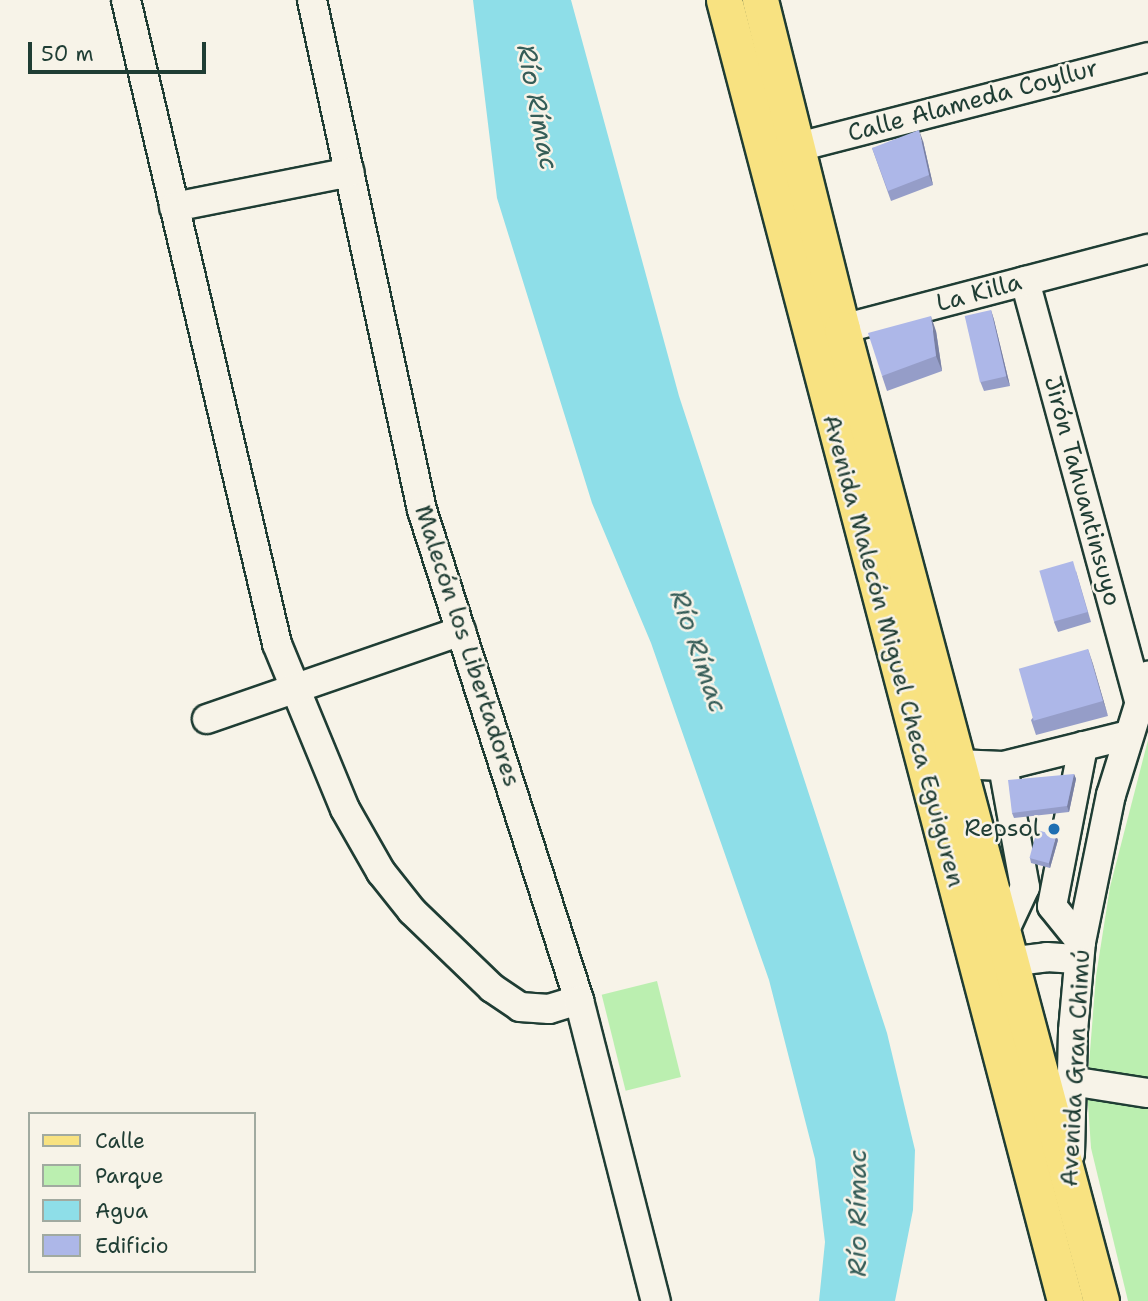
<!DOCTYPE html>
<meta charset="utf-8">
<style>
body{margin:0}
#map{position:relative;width:1148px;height:1301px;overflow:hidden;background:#f7f3e8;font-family:"Shantell Sans",sans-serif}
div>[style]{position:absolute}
.green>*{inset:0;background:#bbefb0;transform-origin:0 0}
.water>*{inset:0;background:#8edee8}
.roads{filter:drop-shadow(2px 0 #1f3d34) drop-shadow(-2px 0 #1f3d34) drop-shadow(0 2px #1f3d34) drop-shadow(0 -2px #1f3d34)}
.minor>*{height:28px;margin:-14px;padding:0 14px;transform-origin:14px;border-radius:14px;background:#f7f3e8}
.major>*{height:35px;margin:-17.5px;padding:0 17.5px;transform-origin:17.5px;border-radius:17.5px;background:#f8e281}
.wall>*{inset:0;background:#959dc8}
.shaded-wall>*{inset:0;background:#7980a2}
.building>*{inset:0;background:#adb7e8;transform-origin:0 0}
.dots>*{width:19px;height:19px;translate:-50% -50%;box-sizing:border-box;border:4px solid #f7f3e8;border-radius:50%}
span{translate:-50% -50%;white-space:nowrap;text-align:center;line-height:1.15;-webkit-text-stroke:5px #f7f3e8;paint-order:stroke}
.street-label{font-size:24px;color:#1f3d34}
.poi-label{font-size:24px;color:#1f3d34}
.right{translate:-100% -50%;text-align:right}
.water-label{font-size:26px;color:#355d58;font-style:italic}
.legend{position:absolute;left:28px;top:1112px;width:228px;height:161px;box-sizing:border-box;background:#f7f3e8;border:2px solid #a1aaa0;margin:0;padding:9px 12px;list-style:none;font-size:21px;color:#1f3d34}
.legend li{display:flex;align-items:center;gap:14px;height:35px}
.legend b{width:35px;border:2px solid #a1aaa0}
.scale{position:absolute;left:28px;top:42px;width:178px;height:32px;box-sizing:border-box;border:4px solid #1f3d34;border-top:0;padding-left:9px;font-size:21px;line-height:24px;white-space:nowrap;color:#1f3d34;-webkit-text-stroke:5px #f7f3e8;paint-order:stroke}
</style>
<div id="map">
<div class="green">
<i style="clip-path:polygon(1148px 740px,1148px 1301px,1128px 1301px,1091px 1148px,1087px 1089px,1096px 976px,1110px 887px)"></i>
<i style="left:657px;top:981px;width:99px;height:57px;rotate:76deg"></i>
</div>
<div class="water">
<i style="clip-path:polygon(473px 0,571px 0,679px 396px,887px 1033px,915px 1150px,913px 1210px,895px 1301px,819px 1301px,825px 1242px,815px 1159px,769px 980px,651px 643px,592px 503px,497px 198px)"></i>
</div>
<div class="roads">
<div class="minor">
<i style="left:126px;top:0;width:661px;rotate:76.8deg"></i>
<i style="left:277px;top:644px;width:178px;rotate:67.6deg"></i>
<i style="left:345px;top:809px;width:73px;rotate:60.3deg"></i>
<i style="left:381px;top:872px;width:50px;rotate:51.5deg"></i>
<i style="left:412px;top:911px;width:111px;rotate:43.9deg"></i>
<i style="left:492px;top:988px;width:34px;rotate:34deg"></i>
<i style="left:520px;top:1007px;width:29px;rotate:4deg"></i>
<i style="left:549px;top:1009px;width:31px;rotate:-17deg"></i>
<i style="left:312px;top:0;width:522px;rotate:77.83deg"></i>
<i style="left:422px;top:510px;width:515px;rotate:72.23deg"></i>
<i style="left:579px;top:1000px;width:311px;rotate:75.7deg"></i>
<i style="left:798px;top:147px;width:361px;rotate:-14.4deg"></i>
<i style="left:174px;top:207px;width:179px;rotate:-11.2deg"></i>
<i style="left:1025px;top:281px;width:434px;rotate:74.8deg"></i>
<i style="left:823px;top:334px;width:336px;rotate:-14.7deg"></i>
<i style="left:207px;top:719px;width:269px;rotate:-19.1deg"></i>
<i style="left:957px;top:764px;width:46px;rotate:2.5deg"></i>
<i style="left:1003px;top:766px;width:129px;rotate:-13.9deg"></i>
<i style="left:1002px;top:936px;width:54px;rotate:-64.9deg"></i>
<i style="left:1025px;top:887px;width:123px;rotate:-100.3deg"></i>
<i style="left:1081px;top:942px;width:46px;rotate:-128.9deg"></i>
<i style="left:1052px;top:906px;width:163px;rotate:-79deg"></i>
<i style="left:1008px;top:962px;width:39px;rotate:-7deg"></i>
<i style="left:1047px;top:957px;width:32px;rotate:4deg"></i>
<i style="left:1071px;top:1081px;width:78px;rotate:8.9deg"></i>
<i style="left:1070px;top:1154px;width:123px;rotate:-88.6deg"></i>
<i style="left:1073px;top:1031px;width:89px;rotate:-84.9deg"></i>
<i style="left:1081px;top:942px;width:150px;rotate:-78.5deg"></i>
<i style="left:1111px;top:795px;width:125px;rotate:-72.7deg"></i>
</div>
<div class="major">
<i style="left:724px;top:0;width:1345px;rotate:75.31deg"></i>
<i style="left:760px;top:0;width:339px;rotate:76deg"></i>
<i style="left:842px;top:329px;width:1006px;rotate:75.08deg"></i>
</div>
</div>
<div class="wall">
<i style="clip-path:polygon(923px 141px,933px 185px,891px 201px,872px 148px)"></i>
<i style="clip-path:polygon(991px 310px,994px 320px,1010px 386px,984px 391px,980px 381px)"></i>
<i style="clip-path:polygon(936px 331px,942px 371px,887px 391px,882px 376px)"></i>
<i style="clip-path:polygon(1076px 571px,1091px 622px,1058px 632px,1054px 622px)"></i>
<i style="clip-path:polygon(1088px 649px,1108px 716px,1036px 735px,1031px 720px)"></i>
<i style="clip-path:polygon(1074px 774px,1076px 779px,1069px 812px,1014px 818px,1012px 813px)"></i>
<i style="clip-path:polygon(1058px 840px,1050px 868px,1031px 863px,1030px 858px)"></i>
</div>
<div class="shaded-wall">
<i style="clip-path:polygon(919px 130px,923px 141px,933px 185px,929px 175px)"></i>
<i style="clip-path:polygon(991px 310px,994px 320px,1010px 386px,1006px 376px)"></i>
<i style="clip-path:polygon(931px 316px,936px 331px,942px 371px,936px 356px)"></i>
<i style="clip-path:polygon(1088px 649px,1093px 664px,1108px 716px,1103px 701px)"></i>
<i style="clip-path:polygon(1074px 774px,1076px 779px,1069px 812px,1067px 806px)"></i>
<i style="clip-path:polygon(1056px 835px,1058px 840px,1050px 868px,1049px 863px)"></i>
</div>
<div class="building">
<i style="clip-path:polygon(919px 130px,929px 175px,888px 191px,872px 148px)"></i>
<i style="left:991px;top:310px;width:68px;height:27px;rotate:77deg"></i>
<i style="clip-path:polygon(931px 316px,936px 356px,882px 376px,868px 333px)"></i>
<i style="left:1073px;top:561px;width:53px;height:35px;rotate:74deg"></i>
<i style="left:1088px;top:649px;width:54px;height:72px;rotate:74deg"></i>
<i style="clip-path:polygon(1074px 774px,1067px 806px,1012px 813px,1008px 780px)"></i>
<i style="left:1037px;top:830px;width:20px;height:29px;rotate:15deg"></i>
</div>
<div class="dots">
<i style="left:1054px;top:829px;background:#1f6fb2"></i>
</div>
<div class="street-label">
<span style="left:973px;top:101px;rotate:-15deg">Calle Alameda Coyllur</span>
<span style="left:979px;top:293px;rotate:-15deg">La Killa</span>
<span style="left:1082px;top:491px;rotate:75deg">Jirón Tahuantinsuyo</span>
<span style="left:467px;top:646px;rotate:72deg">Malecón los Libertadores</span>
<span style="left:893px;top:651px;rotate:75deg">Avenida Malecón Miguel Checa Eguiguren</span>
<span style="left:1076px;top:1068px;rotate:-87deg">Avenida Gran Chimú</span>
</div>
<div class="poi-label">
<span class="right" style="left:1040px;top:829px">Repsol</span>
</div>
<div class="water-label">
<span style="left:538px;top:107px;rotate:79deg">Río Rímac</span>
<span style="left:699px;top:651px;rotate:71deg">Río Rímac</span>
<span style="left:857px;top:1213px;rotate:-90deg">Río Rímac</span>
</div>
<ul class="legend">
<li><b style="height:9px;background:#f8e281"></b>Calle</li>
<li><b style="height:19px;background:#bbefb0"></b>Parque</li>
<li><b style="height:19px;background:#8edee8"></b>Agua</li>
<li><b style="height:19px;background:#adb7e8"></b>Edificio</li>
</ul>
<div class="scale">50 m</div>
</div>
